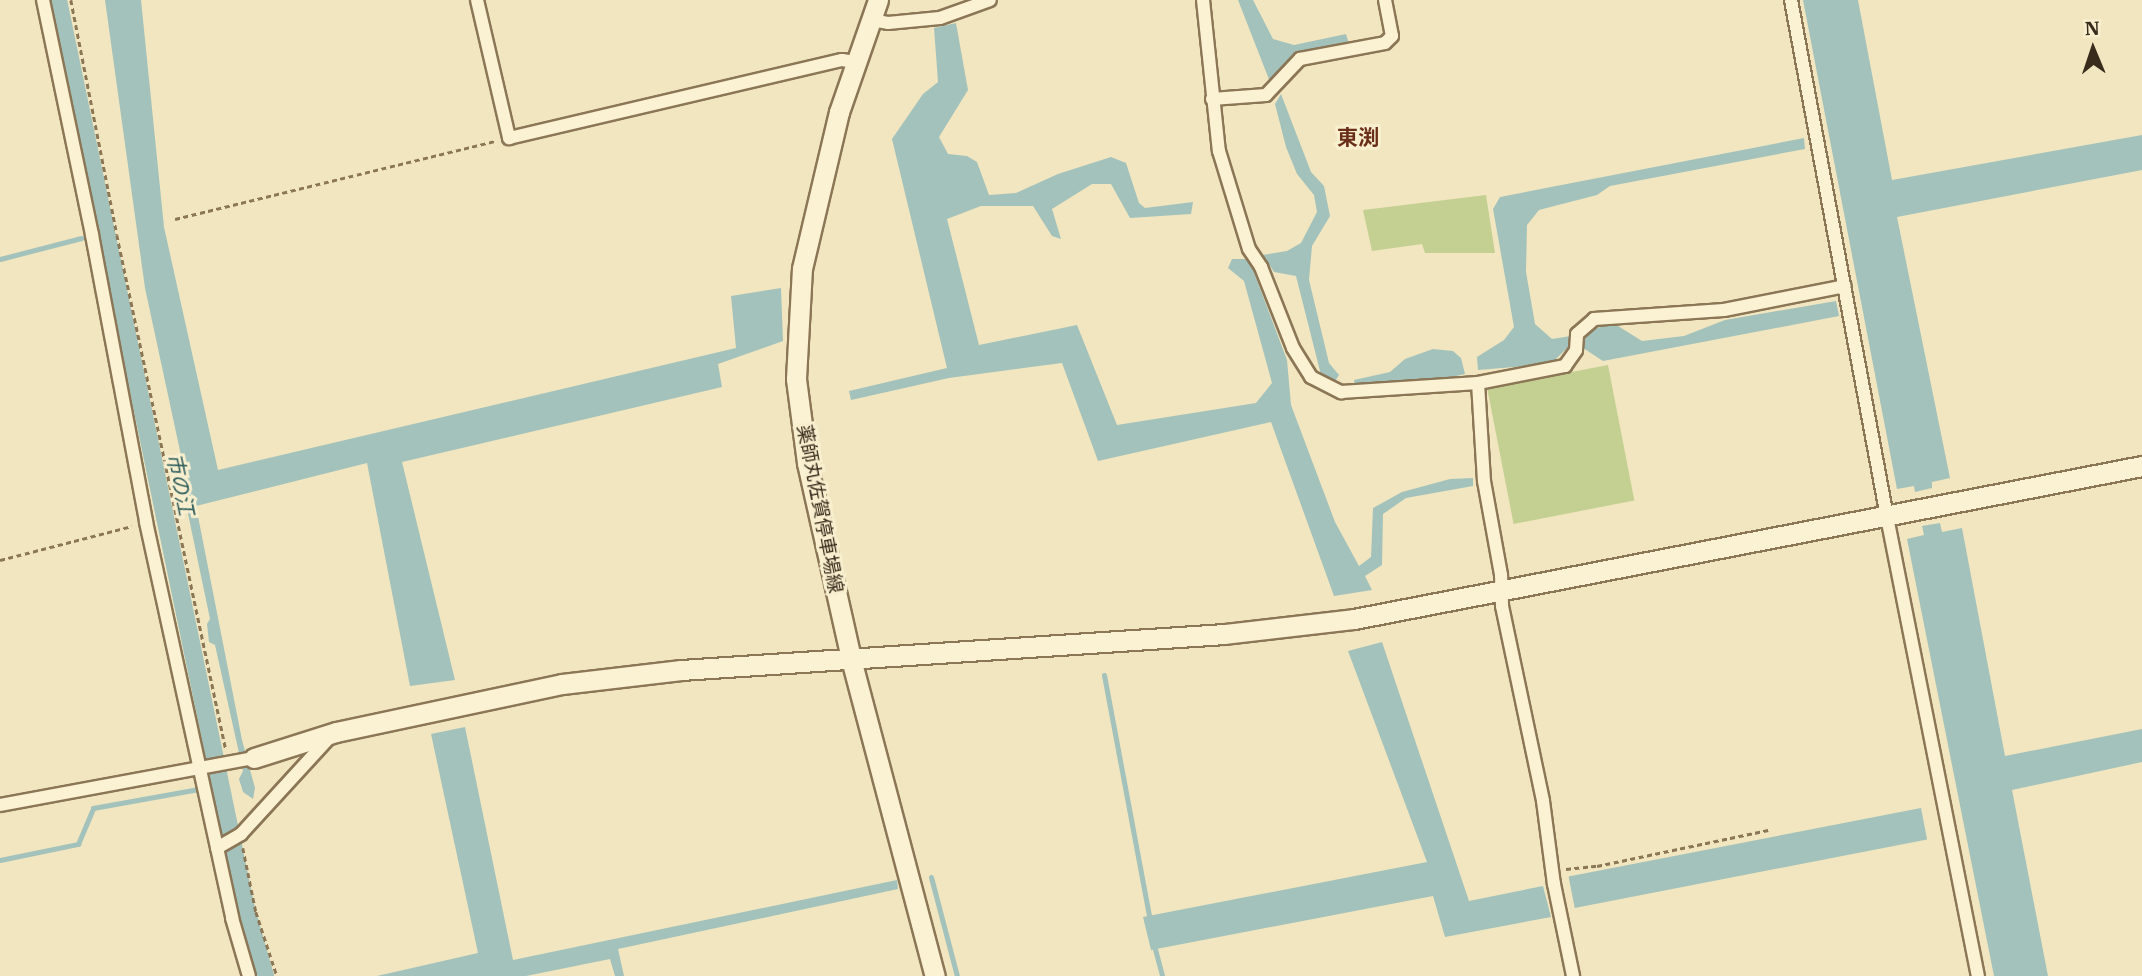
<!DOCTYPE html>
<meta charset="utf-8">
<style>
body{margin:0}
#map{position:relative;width:2142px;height:976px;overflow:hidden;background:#f1e6bf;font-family:"IBM Plex Serif","Noto Sans JP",serif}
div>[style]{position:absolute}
.green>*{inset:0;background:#c4d092;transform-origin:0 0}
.water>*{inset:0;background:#a3c2bb;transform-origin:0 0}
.stream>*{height:5px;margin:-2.5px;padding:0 2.5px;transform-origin:2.5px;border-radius:2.5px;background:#a3c2bb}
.canal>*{height:18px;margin:-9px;padding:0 9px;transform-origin:9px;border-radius:9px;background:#a3c2bb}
.path>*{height:2.5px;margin-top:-1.25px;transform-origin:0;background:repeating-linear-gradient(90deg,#8b7656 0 5px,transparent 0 8.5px)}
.roads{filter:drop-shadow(2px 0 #8b7656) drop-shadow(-2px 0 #8b7656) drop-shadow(0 2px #8b7656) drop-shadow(0 -2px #8b7656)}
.street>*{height:12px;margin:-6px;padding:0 6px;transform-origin:6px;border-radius:6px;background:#fbf2d3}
.secondary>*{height:19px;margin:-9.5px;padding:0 9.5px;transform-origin:9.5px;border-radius:9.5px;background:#fbf2d3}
span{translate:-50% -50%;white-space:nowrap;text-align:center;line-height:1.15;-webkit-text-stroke:6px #f8efcf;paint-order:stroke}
.street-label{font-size:19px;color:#392c1c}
.neighbourhood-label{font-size:21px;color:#692f18;font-weight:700}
.water-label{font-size:21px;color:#2a5a5a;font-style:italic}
.north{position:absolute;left:2058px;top:14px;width:70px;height:70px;-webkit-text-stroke:5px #f8efcf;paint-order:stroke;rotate:358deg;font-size:19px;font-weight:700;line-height:28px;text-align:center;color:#392c1c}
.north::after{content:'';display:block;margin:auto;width:24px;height:32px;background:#392c1c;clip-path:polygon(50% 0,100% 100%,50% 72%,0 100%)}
</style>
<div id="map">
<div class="green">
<i style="clip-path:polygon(1486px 195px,1495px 253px,1425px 253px,1422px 244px,1372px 251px,1363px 210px)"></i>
<i style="left:1608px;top:365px;width:138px;height:123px;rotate:79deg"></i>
</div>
<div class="water">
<i style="clip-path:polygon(105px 0,141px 0,164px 227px,218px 470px,736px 348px,731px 296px,781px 288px,783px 341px,718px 364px,722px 387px,402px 462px,455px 680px,410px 686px,367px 463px,196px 506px,242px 740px,255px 788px,253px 799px,243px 792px,239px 779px,243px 771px,215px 645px,209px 642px,207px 624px,210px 619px,187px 509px,188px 488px,145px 288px)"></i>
<i style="clip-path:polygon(1238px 0,1253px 0,1273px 39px,1294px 45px,1346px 34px,1349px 44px,1295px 54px,1270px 82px)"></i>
<i style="clip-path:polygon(1803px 0,1858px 0,1892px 180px,2142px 135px,2142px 170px,1897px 217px,1950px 478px,1932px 482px,1932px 488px,1915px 492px,1914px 486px,1897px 489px)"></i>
<i style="clip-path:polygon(956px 23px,968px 90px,939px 137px,948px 154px,967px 156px,977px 162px,989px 195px,1016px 193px,1058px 174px,1111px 157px,1126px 163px,1139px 203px,1145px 208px,1193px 202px,1191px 214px,1130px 218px,1111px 184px,1092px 184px,1052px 209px,1061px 239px,1052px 236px,1033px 206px,981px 206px,947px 219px,979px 345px,1077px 325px,1117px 425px,1256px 403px,1272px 383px,1244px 281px,1228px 268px,1232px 259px,1249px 259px,1287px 360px,1291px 405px,1335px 522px,1359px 566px,1371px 557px,1373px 508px,1402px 492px,1450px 479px,1473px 478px,1473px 486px,1406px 498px,1383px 514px,1382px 565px,1365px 576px,1372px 590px,1334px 596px,1271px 422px,1098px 461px,1062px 363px,949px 378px,851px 400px,849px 391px,947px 368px,892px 139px,923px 94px,938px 82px,934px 28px)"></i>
<i style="clip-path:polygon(1281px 94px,1311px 172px,1324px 186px,1330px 216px,1312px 246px,1309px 280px,1329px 363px,1339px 375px,1334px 383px,1321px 375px,1296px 276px,1274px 272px,1263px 255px,1287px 251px,1301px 243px,1317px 212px,1314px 195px,1297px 174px,1286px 147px,1275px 104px)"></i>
<i style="clip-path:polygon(1804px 138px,1805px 149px,1610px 186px,1597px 195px,1539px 210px,1527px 225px,1526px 272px,1535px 324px,1552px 339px,1571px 336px,1568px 347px,1551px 364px,1478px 370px,1477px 357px,1504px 340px,1514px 327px,1493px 209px,1500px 197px)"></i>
<i style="clip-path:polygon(1836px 301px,1839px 316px,1603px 361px,1580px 346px,1581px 336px,1602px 326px,1618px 326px,1642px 341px,1684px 336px,1725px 320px)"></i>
<i style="clip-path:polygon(1433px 349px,1453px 351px,1461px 358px,1465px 374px,1416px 385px,1355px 388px,1354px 380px,1390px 372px,1405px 359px)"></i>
<i style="clip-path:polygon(1940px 523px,1942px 532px,1962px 528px,2005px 756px,2142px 729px,2142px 762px,2012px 790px,2048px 976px,1994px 976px,1907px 539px,1924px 535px,1922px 526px)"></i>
<i style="clip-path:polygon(1382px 642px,1469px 901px,1543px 886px,1551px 917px,1445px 937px,1433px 896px,1151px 950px,1143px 917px,1427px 862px,1348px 651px)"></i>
<i style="clip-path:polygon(465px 727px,513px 960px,897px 880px,898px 889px,618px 949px,624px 976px,615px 976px,610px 959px,526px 976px,377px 976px,478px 953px,431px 734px)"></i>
<i style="left:1921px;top:808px;width:32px;height:359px;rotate:79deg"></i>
</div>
<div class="stream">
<i style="left:0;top:259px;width:84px;rotate:-14.5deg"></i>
<i style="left:1104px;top:675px;width:245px;rotate:79.4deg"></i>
<i style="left:0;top:860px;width:80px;rotate:-11.6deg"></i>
<i style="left:78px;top:844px;width:39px;rotate:-67deg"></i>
<i style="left:93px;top:808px;width:130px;rotate:-10.2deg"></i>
<i style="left:931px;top:877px;width:102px;rotate:75.3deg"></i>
<i style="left:1155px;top:949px;width:28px;rotate:75deg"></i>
</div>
<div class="canal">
<i style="left:58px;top:0;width:928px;rotate:78.31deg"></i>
<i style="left:246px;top:909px;width:70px;rotate:74.2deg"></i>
</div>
<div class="path">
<i style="left:71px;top:0;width:239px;rotate:78.9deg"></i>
<i style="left:117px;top:235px;width:526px;rotate:78.05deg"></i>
<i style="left:175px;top:219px;width:330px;rotate:-13.7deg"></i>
<i style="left:0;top:560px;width:136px;rotate:-14.4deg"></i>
<i style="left:243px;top:848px;width:65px;rotate:78.5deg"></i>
<i style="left:256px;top:912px;width:67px;rotate:71.8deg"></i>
<i style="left:1566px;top:869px;width:31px;rotate:-6deg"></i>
<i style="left:1597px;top:866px;width:175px;rotate:-11.9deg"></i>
</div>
<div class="roads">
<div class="street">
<i style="left:43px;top:0;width:240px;rotate:78.2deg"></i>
<i style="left:92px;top:235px;width:292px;rotate:79.3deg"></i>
<i style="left:146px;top:522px;width:405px;rotate:77.7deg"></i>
<i style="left:232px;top:918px;width:60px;rotate:73.7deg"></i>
<i style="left:477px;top:0;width:142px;rotate:76.9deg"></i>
<i style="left:509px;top:138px;width:342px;rotate:-13.2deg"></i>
<i style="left:842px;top:60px;width:13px;rotate:9deg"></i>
<i style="left:1203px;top:0;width:152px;rotate:84deg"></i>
<i style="left:1219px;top:151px;width:102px;rotate:73deg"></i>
<i style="left:1249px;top:249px;width:22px;rotate:56deg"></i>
<i style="left:1261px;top:267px;width:87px;rotate:68.4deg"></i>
<i style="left:1293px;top:348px;width:34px;rotate:58deg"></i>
<i style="left:1311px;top:377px;width:34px;rotate:27deg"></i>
<i style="left:1341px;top:392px;width:137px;rotate:-3.8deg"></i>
<i style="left:1478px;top:383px;width:89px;rotate:-11.1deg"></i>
<i style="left:1565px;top:366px;width:19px;rotate:-55deg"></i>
<i style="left:1576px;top:350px;width:16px;rotate:-86deg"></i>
<i style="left:1577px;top:334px;width:23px;rotate:-41deg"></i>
<i style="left:1594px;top:319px;width:130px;rotate:-4deg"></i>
<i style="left:1724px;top:310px;width:123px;rotate:-11.2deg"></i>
<i style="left:1791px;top:0;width:526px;rotate:79.48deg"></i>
<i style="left:1887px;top:517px;width:468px;rotate:78.8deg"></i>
<i style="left:871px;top:20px;width:17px;rotate:10deg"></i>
<i style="left:888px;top:23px;width:52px;rotate:-5.5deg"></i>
<i style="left:940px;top:18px;width:53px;rotate:-19.8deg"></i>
<i style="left:1212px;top:99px;width:54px;rotate:-4.2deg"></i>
<i style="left:1266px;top:95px;width:50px;rotate:-46.6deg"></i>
<i style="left:1300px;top:59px;width:86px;rotate:-10.7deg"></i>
<i style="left:1385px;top:43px;width:10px;rotate:-45deg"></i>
<i style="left:1392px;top:36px;width:37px;rotate:-101deg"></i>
<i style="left:1478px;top:383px;width:98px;rotate:86.5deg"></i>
<i style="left:1484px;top:481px;width:96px;rotate:79.7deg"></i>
<i style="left:1501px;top:575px;width:31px;rotate:88deg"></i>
<i style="left:1502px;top:606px;width:199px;rotate:78.1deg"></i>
<i style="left:1543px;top:801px;width:84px;rotate:82.5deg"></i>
<i style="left:1554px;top:884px;width:94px;rotate:78.3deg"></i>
<i style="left:0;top:805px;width:258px;rotate:-10.5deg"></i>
<i style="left:217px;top:848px;width:28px;rotate:-30deg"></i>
<i style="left:241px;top:834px;width:129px;rotate:-47.5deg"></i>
</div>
<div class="secondary">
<i style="left:878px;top:0;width:119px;rotate:109.2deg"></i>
<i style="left:839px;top:112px;width:160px;rotate:103.3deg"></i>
<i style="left:802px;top:268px;width:111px;rotate:93.1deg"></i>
<i style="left:796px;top:379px;width:85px;rotate:82.5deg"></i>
<i style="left:807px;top:463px;width:201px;rotate:77.3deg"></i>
<i style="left:851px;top:659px;width:328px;rotate:75.2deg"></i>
<i style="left:254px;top:758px;width:86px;rotate:-17.6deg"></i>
<i style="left:336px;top:732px;width:231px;rotate:-12deg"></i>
<i style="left:562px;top:684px;width:120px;rotate:-6.7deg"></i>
<i style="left:681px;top:670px;width:544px;rotate:-3.79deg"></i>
<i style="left:1224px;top:634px;width:131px;rotate:-6.6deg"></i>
<i style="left:1354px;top:619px;width:803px;rotate:-10.99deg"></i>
</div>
</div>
<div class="street-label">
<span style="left:820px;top:509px;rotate:79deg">薬師丸佐賀停車場線</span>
</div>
<div class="neighbourhood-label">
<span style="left:1358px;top:137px">東渕</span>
</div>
<div class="water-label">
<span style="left:181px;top:484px;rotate:78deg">市の江</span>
</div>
<div class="north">N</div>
</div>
